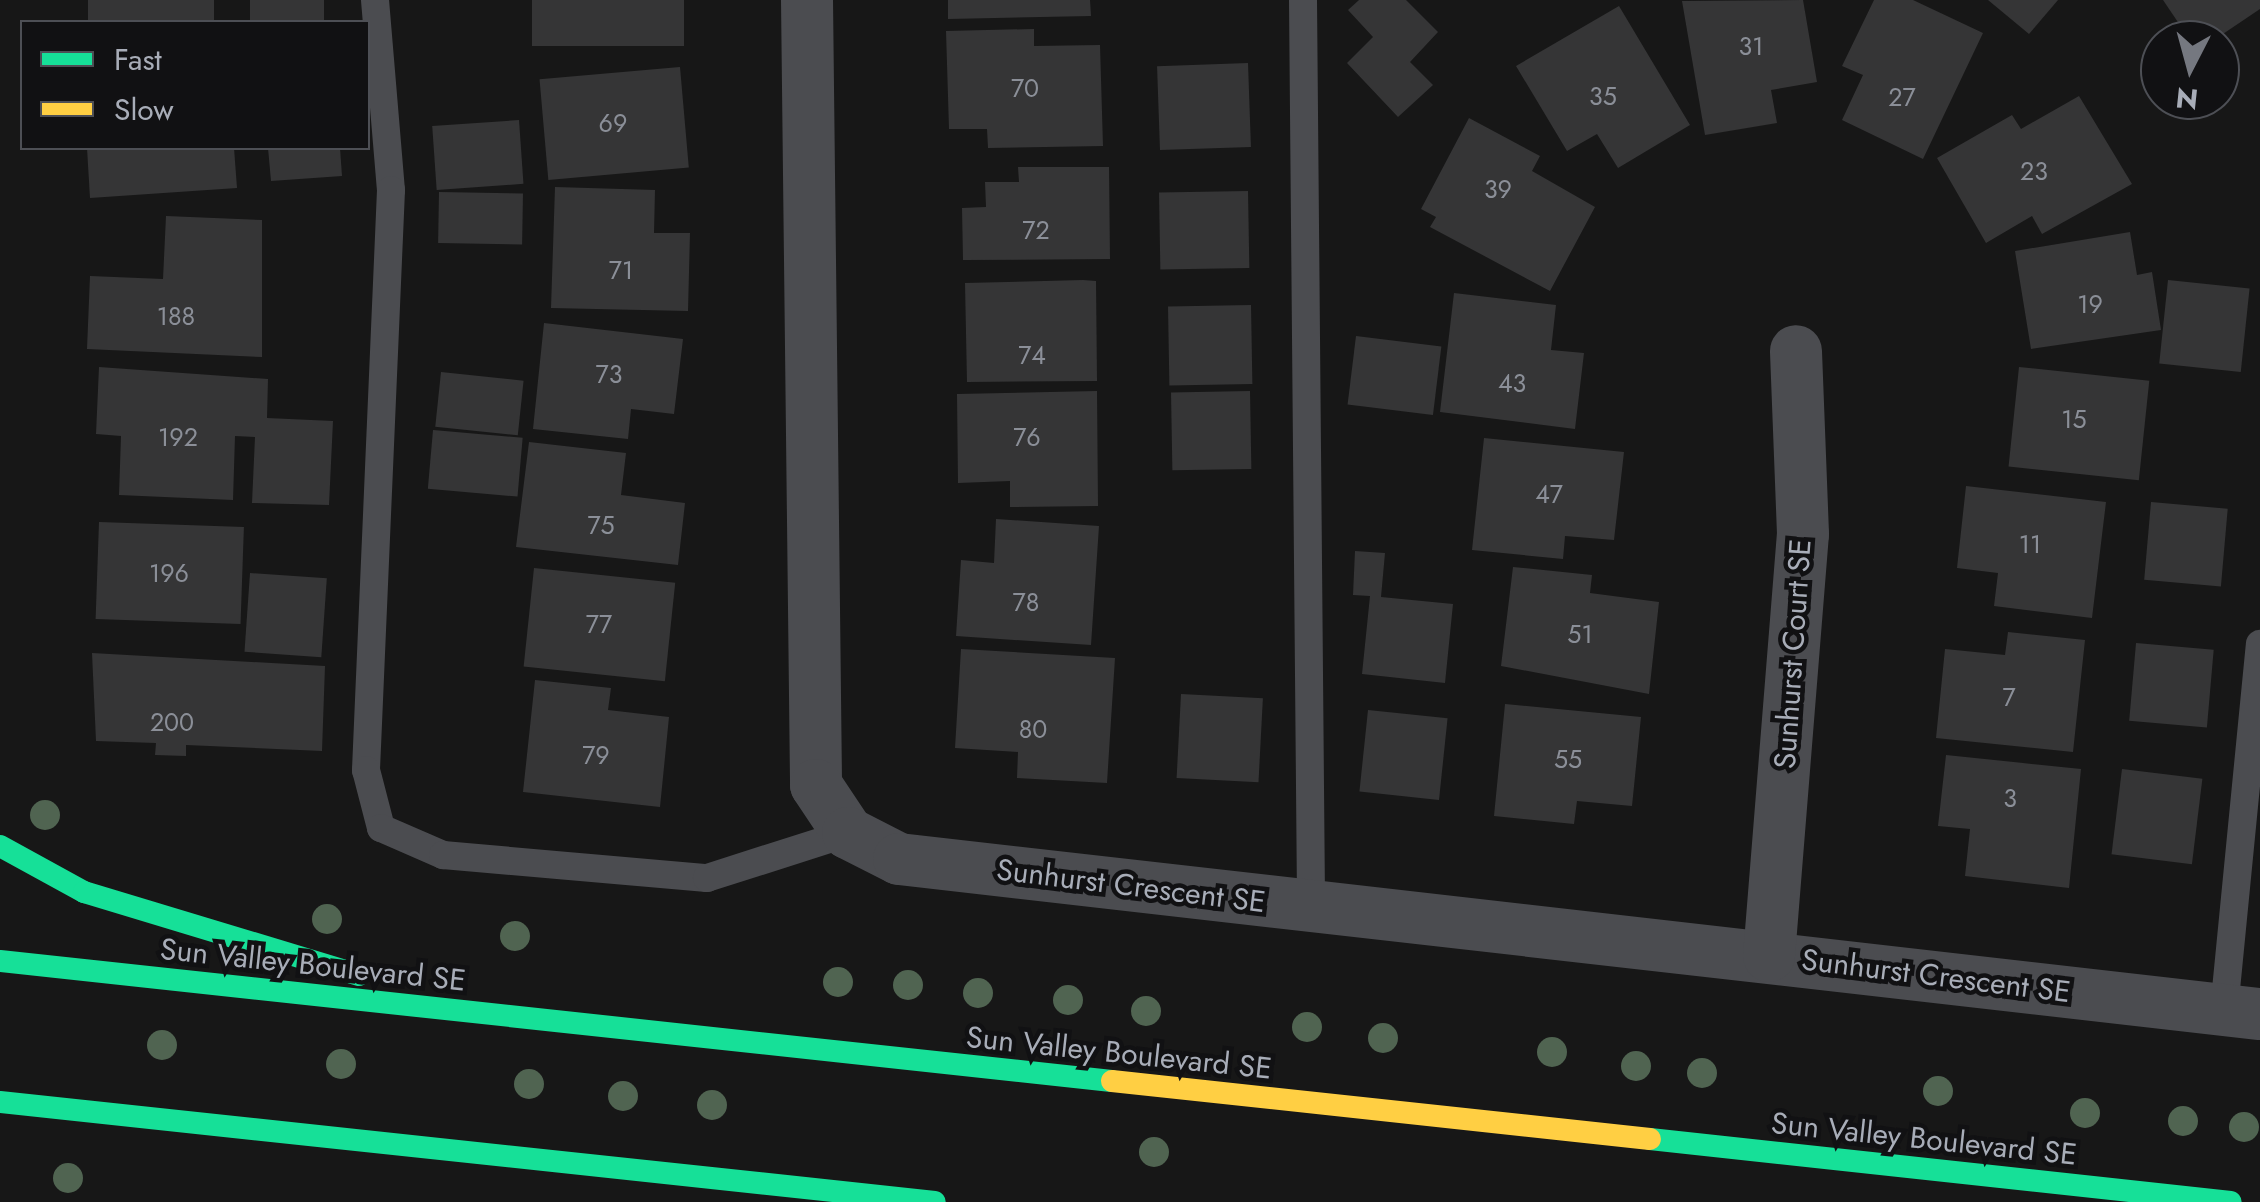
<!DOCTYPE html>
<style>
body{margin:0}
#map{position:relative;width:2260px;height:1202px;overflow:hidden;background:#171717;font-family:Jost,sans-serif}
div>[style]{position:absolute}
.building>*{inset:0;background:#353536;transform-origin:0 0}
.lane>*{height:28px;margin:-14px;padding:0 14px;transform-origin:14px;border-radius:14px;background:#4b4c50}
.street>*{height:52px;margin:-26px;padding:0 26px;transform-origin:26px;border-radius:26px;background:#4b4c50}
.fast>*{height:22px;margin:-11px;padding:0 11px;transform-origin:11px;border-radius:11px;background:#16e098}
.slow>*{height:22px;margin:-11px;padding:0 11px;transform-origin:11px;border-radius:11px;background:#ffcf43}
.trees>*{width:30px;height:30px;margin:-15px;border-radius:50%;background:#506451}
span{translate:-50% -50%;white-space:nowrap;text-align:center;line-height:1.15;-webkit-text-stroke:9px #111113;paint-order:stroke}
.number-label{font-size:25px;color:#8b8f98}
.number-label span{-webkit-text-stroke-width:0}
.street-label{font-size:30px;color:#a8adb8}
.legend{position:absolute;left:20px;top:20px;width:350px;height:130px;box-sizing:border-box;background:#111113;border:2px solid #4d4f55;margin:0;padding:12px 18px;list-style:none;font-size:30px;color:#a8adb8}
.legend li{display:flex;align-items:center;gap:20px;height:50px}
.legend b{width:50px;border:2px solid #4d4f55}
.north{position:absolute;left:2140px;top:20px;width:100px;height:100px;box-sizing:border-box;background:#111113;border:2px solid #4d4f55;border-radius:50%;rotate:186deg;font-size:28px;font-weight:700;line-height:40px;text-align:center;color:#a8adb8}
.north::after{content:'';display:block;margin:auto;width:35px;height:45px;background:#757880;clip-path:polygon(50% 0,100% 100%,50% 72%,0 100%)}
</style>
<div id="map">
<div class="building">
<i style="left:88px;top:0;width:126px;height:22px"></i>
<i style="left:250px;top:0;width:74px;height:22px"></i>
<i style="left:532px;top:0;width:152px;height:46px"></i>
<i style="clip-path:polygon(948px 0,1090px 0,1091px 16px,948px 19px)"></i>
<i style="clip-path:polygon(1359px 0,1406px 0,1438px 32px,1410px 62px,1433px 85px,1398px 117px,1347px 63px,1373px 37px,1348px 10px)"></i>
<i style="clip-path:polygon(1803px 0,1817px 82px,1771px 90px,1777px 123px,1705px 135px,1682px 1px)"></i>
<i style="clip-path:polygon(1874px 0,1913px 0,1983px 33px,1923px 159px,1842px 120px,1863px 75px,1842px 66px)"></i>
<i style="clip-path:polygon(1988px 0,2058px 0,2029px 34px)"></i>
<i style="clip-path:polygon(2163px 0,2260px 0,2260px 9px,2214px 40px,2190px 40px)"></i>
<i style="clip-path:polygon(1619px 6px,1690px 125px,1618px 168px,1597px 134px,1567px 151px,1516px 66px)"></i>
<i style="clip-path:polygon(1034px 29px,1034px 46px,1100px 45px,1103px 146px,988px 148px,987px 129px,949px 129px,946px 31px)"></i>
<i style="left:1248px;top:63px;width:84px;height:91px;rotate:88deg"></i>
<i style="left:680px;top:67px;width:101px;height:141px;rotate:85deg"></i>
<i style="clip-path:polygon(2079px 96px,2132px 184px,2042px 234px,2032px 216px,1986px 243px,1937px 158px,2012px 115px,2021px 129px)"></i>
<i style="clip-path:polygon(1469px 118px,1540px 156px,1532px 171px,1595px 207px,1550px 291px,1430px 227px,1436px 217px,1421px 209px)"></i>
<i style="left:519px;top:120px;width:64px;height:87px;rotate:86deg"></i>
<i style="clip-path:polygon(87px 148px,234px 148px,237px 188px,90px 198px)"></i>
<i style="clip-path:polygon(268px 148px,340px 148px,342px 176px,271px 181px)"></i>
<i style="clip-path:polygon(1018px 167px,1109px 167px,1110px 259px,963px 260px,962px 208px,986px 207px,985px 182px,1019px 182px)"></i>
<i style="clip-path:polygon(555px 187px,655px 190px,654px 233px,690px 233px,688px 311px,551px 308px)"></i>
<i style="left:1248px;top:191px;width:77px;height:89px;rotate:89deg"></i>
<i style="left:439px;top:192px;width:84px;height:51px;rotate:1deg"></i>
<i style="clip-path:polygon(166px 216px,262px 220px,262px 357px,87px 349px,90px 276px,163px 279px)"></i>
<i style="clip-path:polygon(2130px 232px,2137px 275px,2152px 272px,2161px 330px,2031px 349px,2015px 251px)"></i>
<i style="clip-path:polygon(1083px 280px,1096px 281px,1097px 381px,967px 382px,965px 283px)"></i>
<i style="left:2168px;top:280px;width:82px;height:84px;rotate:6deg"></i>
<i style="clip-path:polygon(1454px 293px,1556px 305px,1551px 350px,1584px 353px,1575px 429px,1440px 412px)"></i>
<i style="left:1251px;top:305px;width:79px;height:83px;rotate:89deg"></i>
<i style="clip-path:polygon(544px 323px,683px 339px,674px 414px,631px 409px,628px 439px,533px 429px)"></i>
<i style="left:1356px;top:336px;width:86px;height:69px;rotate:7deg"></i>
<i style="clip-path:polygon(99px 367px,268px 379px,267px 418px,333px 421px,329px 505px,252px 503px,255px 437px,235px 436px,233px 500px,119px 495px,121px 436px,96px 434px)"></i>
<i style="left:2019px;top:367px;width:131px;height:100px;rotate:6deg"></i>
<i style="left:441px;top:372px;width:83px;height:55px;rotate:6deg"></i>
<i style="clip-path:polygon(1097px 391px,1098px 506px,1010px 507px,1010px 481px,958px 483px,957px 394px)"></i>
<i style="left:1250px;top:391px;width:78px;height:79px;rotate:89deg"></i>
<i style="left:433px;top:430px;width:90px;height:59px;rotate:5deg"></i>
<i style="clip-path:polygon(1484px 438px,1624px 452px,1614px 540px,1565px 536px,1563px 559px,1472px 550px)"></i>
<i style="clip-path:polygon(529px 442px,626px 453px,621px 495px,685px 503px,678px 565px,516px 547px)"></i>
<i style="clip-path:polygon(1966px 486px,2106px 502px,2092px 618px,1994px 606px,1998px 573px,1957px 568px)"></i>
<i style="left:2151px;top:502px;width:77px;height:78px;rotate:5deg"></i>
<i style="clip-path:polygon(996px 519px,1099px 526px,1091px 645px,956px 636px,961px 560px,994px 563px)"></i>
<i style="left:99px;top:522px;width:145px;height:97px;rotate:2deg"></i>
<i style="clip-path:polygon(1355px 551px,1385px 553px,1381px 597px,1453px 604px,1445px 683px,1362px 674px,1370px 596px,1353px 595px)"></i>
<i style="clip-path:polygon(1513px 567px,1592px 575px,1590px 593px,1659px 602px,1649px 694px,1501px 666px)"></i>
<i style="left:534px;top:568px;width:142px;height:99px;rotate:6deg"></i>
<i style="left:250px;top:573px;width:77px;height:79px;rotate:4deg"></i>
<i style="clip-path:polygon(2008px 632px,2085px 640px,2073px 752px,1936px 738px,1945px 649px,2005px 655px)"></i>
<i style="left:2136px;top:643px;width:78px;height:78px;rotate:5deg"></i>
<i style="clip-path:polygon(961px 649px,1115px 658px,1107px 783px,1017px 778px,1018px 752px,955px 748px)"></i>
<i style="clip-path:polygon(92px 653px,325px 666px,322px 751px,186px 745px,186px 756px,155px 755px,156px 743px,96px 741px)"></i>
<i style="clip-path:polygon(535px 680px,611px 688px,608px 710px,669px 717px,660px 807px,523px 792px)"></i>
<i style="left:1181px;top:694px;width:82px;height:84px;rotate:3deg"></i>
<i style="clip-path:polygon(1505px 704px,1641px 717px,1632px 806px,1577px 801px,1574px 824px,1494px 816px)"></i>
<i style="left:1368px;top:710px;width:80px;height:82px;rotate:6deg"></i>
<i style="clip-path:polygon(1946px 755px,2081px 769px,2069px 888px,1965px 876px,1970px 829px,1938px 826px)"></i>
<i style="left:2122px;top:769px;width:81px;height:86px;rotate:7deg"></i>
</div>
<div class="lane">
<i style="left:375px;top:0;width:191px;rotate:85.2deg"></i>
<i style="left:391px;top:190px;width:581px;rotate:92.47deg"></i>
<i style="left:366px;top:770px;width:60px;rotate:75.5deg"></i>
<i style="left:381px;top:828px;width:68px;rotate:23.5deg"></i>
<i style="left:443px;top:855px;width:265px;rotate:5deg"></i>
<i style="left:707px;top:878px;width:148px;rotate:-17.7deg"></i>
<i style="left:1303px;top:0;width:907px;rotate:89.49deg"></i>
<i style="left:2224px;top:1010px;width:368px;rotate:-84.4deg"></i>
</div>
<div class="street">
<i style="left:807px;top:0;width:785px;rotate:89.34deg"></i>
<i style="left:816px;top:785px;width:58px;rotate:56.3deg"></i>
<i style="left:848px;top:833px;width:57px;rotate:27deg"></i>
<i style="left:899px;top:859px;width:1370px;rotate:6.5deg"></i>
<i style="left:1769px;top:956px;width:423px;rotate:-85.4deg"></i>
<i style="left:1803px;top:534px;width:183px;rotate:-92.2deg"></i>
</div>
<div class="fast">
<i style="left:0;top:846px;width:96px;rotate:28.7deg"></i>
<i style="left:84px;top:892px;width:287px;rotate:16.8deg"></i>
<i style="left:0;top:961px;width:1118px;rotate:6.16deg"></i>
<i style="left:0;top:1102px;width:940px;rotate:6.1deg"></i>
<i style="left:1650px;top:1139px;width:584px;rotate:6.19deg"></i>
</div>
<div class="slow">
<i style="left:1112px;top:1081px;width:541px;rotate:6.15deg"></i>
</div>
<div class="trees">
<i style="left:45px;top:815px"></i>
<i style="left:327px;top:919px"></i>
<i style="left:515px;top:936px"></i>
<i style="left:838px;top:982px"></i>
<i style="left:908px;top:985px"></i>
<i style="left:978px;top:993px"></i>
<i style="left:1068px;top:1000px"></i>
<i style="left:1146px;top:1011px"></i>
<i style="left:1307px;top:1027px"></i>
<i style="left:1383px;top:1038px"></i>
<i style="left:162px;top:1045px"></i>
<i style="left:1552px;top:1052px"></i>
<i style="left:341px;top:1064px"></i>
<i style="left:1636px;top:1066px"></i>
<i style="left:1702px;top:1073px"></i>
<i style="left:529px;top:1084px"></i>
<i style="left:1938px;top:1091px"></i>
<i style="left:623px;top:1096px"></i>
<i style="left:712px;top:1105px"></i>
<i style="left:2085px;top:1113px"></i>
<i style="left:2183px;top:1121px"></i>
<i style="left:2244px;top:1127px"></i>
<i style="left:1154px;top:1152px"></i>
<i style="left:68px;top:1178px"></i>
</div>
<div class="number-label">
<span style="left:1751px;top:46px">31</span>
<span style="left:1025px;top:88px">70</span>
<span style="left:1603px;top:96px">35</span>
<span style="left:1902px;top:97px">27</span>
<span style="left:613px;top:123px">69</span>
<span style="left:2034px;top:171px">23</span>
<span style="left:1498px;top:189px">39</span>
<span style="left:1036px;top:230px">72</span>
<span style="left:621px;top:270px">71</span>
<span style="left:2090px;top:304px">19</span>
<span style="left:176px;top:316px">188</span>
<span style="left:1032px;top:355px">74</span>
<span style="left:609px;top:374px">73</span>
<span style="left:1512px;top:383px">43</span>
<span style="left:2074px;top:419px">15</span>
<span style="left:178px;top:437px">192</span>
<span style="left:1027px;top:437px">76</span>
<span style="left:1549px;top:494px">47</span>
<span style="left:601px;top:525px">75</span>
<span style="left:2030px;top:544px">11</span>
<span style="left:169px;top:573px">196</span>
<span style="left:1026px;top:602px">78</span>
<span style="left:599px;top:624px">77</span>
<span style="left:1580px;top:634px">51</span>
<span style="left:2009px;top:697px">7</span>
<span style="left:172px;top:722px">200</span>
<span style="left:1033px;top:729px">80</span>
<span style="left:596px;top:755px">79</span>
<span style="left:1568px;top:759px">55</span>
<span style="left:2010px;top:798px">3</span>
</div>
<div class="street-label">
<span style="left:1793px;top:654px;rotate:-86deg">Sunhurst Court SE</span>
<span style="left:1131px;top:886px;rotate:7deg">Sunhurst Crescent SE</span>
<span style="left:313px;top:965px;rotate:6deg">Sun Valley Boulevard SE</span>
<span style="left:1936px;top:976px;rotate:7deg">Sunhurst Crescent SE</span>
<span style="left:1119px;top:1053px;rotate:6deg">Sun Valley Boulevard SE</span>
<span style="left:1924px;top:1139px;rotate:6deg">Sun Valley Boulevard SE</span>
</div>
<ul class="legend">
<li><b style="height:12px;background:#16e098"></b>Fast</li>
<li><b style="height:12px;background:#ffcf43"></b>Slow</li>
</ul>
<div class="north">N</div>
</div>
